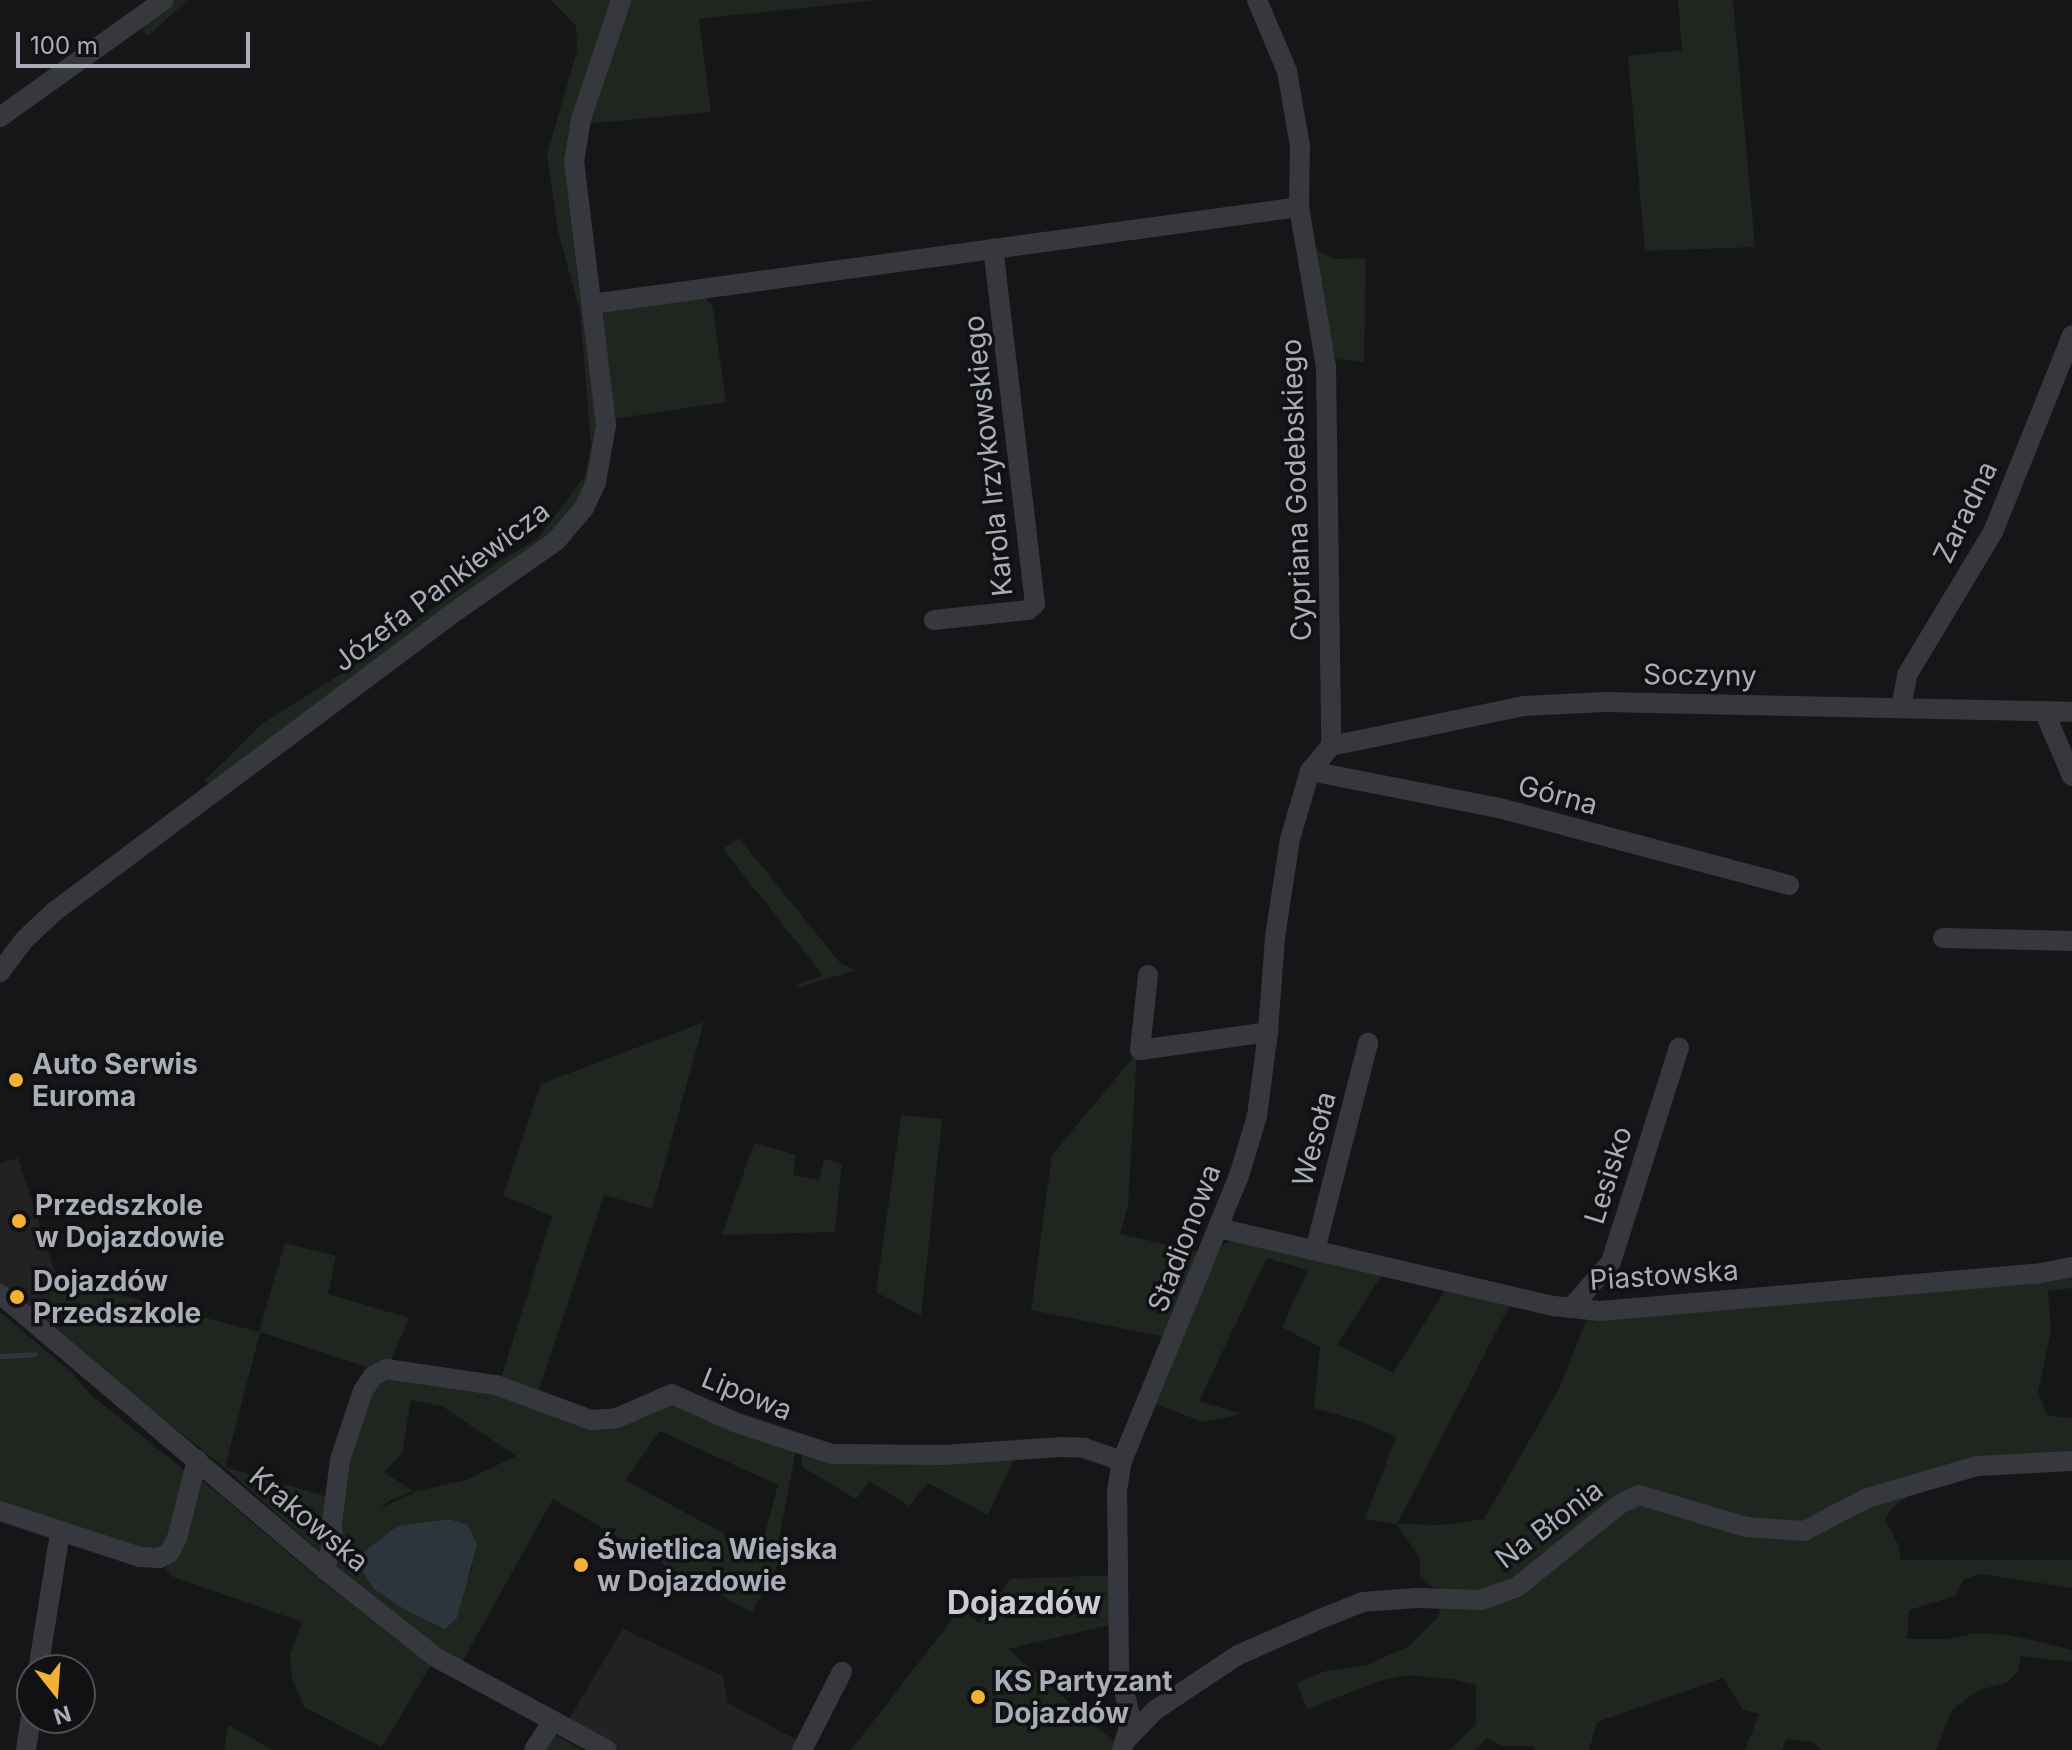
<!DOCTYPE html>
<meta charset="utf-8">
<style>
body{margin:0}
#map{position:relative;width:2072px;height:1750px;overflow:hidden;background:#161618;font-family:Inter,sans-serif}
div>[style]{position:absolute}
.built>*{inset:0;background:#222225}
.green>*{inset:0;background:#1e261f}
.water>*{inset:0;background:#2c353c}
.stream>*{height:5px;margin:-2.5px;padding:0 2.5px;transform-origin:2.5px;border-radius:2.5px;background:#2c353c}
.minor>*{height:20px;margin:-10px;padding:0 10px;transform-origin:10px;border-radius:10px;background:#37383d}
.dots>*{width:22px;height:22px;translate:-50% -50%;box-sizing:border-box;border:4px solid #111113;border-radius:50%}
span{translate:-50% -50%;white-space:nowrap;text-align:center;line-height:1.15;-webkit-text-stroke:7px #111113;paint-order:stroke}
.street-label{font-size:28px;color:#a8adb8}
.poi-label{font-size:28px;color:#a8adb8;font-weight:700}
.left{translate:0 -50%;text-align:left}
.quarter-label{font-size:32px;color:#c9ccd4;font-weight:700}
.north{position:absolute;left:16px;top:1654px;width:80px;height:80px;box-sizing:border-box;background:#111113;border:2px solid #4d4f55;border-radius:50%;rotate:163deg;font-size:22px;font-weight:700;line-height:32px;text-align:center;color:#a8adb8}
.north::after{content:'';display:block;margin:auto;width:28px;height:36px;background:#f2b134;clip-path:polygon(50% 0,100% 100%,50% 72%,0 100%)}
.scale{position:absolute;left:16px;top:32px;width:234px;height:36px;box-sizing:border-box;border:4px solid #a8adb8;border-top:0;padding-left:10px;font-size:24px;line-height:28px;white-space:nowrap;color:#a8adb8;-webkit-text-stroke:6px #111113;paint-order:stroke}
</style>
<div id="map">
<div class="built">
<i style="clip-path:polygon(18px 1158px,57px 1278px,42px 1323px,0 1287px,0 1163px)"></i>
<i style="clip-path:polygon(623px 1629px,723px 1676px,728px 1703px,802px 1743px,798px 1750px,619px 1750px,568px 1721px)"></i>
</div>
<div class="green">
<i style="clip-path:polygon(171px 0,188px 0,148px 36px,139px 23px)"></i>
<i style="clip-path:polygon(551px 0,614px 0,568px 154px,602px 424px,591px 482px,577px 511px,544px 543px,211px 789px,205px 780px,263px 723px,349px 669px,495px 564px,538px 538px,585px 476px,591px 445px,580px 312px,558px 231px,547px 154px,577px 51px,576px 26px)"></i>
<i style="clip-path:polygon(625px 0,876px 0,699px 19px,711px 112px,585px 124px)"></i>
<i style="clip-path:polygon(1678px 0,1733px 0,1755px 247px,1645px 251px,1628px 56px,1682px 50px)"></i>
<i style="clip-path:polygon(1312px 248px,1335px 259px,1366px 258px,1364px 362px,1335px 359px)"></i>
<i style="clip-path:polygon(703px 294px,713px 308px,726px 402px,614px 419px,596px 308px)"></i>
<i style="clip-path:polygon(739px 838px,841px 964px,856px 970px,797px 988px,796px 985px,823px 975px,723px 849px)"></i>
<i style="clip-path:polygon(704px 1022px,652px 1209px,604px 1195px,539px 1389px,531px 1394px,500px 1382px,552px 1216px,503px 1196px,541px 1084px)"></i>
<i style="clip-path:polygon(1137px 1053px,1128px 1205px,1120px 1234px,1204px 1253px,1174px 1339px,1031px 1310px,1052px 1155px)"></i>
<i style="clip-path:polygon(901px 1115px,942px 1119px,921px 1316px,876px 1292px)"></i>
<i style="clip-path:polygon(754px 1143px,796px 1155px,793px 1175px,819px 1180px,824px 1159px,842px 1164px,835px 1232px,722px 1235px)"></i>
<i style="clip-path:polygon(1241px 1237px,1383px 1273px,1337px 1345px,1393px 1373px,1447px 1287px,1512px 1301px,1397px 1524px,1442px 1525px,1484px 1519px,1559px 1389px,1587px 1318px,2072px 1272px,2072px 1288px,2048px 1291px,2051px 1332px,2038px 1391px,2047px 1415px,2072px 1418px,2072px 1458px,1912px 1480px,1906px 1498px,1893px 1507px,1885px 1520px,1899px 1546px,1900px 1560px,2072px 1560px,2072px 1588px,1981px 1574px,1963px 1580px,1955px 1596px,1909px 1610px,1907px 1639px,1948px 1639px,1975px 1633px,2010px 1635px,2072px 1650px,2072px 1662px,2021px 1656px,2018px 1671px,2008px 1682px,1977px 1691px,1952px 1710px,1936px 1750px,1822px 1750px,1813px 1742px,1786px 1739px,1782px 1750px,1745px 1750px,1759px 1714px,1743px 1710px,1723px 1678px,1597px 1722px,1589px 1750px,1534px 1750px,1534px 1746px,1502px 1746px,1487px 1738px,1475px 1750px,1449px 1750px,1476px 1725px,1476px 1685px,1451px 1679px,1406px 1675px,1377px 1682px,1307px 1709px,1297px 1683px,1326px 1671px,1367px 1665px,1409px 1646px,1438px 1617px,1447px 1591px,1431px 1586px,1420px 1575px,1420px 1558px,1396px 1524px,1365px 1519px,1396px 1437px,1360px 1421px,1314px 1408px,1320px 1347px,1282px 1327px,1308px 1270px,1267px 1258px,1199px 1401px,1242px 1414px,1203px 1422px,1151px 1402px,1219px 1246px)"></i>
<i style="clip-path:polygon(285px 1243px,336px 1256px,328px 1294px,409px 1318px,389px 1366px,376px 1370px,260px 1332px,225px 1467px,332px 1498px,326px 1557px,225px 1468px,42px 1323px,57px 1278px,259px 1332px)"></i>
<i style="clip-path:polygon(0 1312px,71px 1372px,89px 1393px,190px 1475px,174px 1535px,159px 1554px,0 1505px)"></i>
<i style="clip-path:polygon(evenodd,375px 1378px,496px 1389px,574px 1420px,663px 1400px,796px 1449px,776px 1555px,780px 1560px,752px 1612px,689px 1579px,553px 1499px,461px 1664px,330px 1565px,344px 1459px,375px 1378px,411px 1400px,442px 1406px,516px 1456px,466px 1480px,417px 1491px,379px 1509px,389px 1501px,413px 1491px,384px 1472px,402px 1453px,411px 1400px,375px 1378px,660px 1431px,778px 1485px,760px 1553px,625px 1480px,660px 1431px,375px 1378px,448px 1519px,473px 1567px,445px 1629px,407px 1611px,369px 1583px,398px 1526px,448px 1519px)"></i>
<i style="clip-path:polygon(803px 1450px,1017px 1453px,988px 1515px,928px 1483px,909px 1506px,869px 1481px,856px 1499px,801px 1466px)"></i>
<i style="clip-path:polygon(197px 1476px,324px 1583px,431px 1665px,382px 1747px,304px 1707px,292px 1678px,290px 1655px,302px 1622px,171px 1576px,160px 1561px)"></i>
<i style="clip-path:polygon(1114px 1575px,1114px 1624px,1008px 1649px,1119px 1746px,1116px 1750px,851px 1750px,961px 1608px,979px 1623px,1010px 1579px)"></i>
<i style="clip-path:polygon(228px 1725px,273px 1750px,224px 1750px)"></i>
<i style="clip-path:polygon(550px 1732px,582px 1750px,539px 1750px)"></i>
</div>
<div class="water">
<i style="clip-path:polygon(448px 1519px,468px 1525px,477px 1545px,457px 1618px,445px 1629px,407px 1611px,374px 1589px,362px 1570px,361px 1562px,367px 1549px,398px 1526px)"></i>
</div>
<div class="stream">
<i style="left:0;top:1356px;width:35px;rotate:-3deg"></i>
</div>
<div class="minor">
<i style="left:1257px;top:0;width:77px;rotate:67.1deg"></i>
<i style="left:1287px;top:71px;width:76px;rotate:80.2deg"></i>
<i style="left:1300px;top:146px;width:61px;rotate:90.9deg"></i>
<i style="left:1299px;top:207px;width:161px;rotate:80.4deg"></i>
<i style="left:1326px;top:366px;width:380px;rotate:89.2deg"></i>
<i style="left:0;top:117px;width:201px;rotate:-35.5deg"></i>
<i style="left:592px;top:304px;width:714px;rotate:-7.81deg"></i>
<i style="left:934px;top:620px;width:95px;rotate:-6.1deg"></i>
<i style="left:1028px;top:610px;width:9px;rotate:-41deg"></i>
<i style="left:1035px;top:604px;width:358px;rotate:-96.7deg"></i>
<i style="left:1901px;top:707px;width:33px;rotate:-79deg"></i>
<i style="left:1907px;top:675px;width:167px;rotate:-59deg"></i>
<i style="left:1993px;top:532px;width:212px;rotate:-68.1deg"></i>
<i style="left:2044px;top:711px;width:71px;rotate:66.7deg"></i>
<i style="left:1331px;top:746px;width:197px;rotate:-11.7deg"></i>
<i style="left:1524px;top:706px;width:80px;rotate:-2.9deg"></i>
<i style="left:1604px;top:702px;width:468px;rotate:1.2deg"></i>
<i style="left:1310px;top:771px;width:197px;rotate:11.1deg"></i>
<i style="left:1503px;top:809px;width:296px;rotate:14.9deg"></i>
<i style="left:1943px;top:938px;width:129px;rotate:1.3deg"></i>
<i style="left:0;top:972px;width:41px;rotate:-52.9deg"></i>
<i style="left:25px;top:939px;width:41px;rotate:-43deg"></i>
<i style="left:55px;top:911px;width:489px;rotate:-36.8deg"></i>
<i style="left:446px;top:618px;width:134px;rotate:-35deg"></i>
<i style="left:556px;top:541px;width:43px;rotate:-49.7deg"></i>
<i style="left:584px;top:508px;width:29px;rotate:-65deg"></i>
<i style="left:596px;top:482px;width:58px;rotate:-80deg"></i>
<i style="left:606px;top:425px;width:265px;rotate:-96.9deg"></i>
<i style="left:574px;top:162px;width:44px;rotate:-80.8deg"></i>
<i style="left:581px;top:119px;width:126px;rotate:-71.4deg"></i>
<i style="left:1148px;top:975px;width:75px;rotate:96.1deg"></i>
<i style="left:1140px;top:1050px;width:129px;rotate:-8deg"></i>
<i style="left:1218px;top:1228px;width:345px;rotate:13.1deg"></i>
<i style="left:1554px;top:1306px;width:46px;rotate:6.2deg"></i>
<i style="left:1600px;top:1311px;width:438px;rotate:-4.9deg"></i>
<i style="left:2036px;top:1274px;width:37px;rotate:-11deg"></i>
<i style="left:1315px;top:1250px;width:214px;rotate:-75.6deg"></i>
<i style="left:0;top:1294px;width:426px;rotate:40.3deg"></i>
<i style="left:325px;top:1570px;width:142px;rotate:38.2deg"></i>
<i style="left:437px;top:1658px;width:193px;rotate:28.4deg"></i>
<i style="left:1571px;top:1308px;width:61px;rotate:-49deg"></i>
<i style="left:1611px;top:1262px;width:225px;rotate:-72.4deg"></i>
<i style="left:0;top:1511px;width:147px;rotate:18.2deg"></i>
<i style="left:140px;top:1557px;width:19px;rotate:3deg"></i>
<i style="left:159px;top:1558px;width:11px;rotate:-27deg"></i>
<i style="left:169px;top:1553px;width:17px;rotate:-62deg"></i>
<i style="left:177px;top:1538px;width:81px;rotate:-75.6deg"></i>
<i style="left:325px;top:1570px;width:30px;rotate:-75deg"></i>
<i style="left:333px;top:1541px;width:19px;rotate:-93deg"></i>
<i style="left:332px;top:1522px;width:63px;rotate:-82.6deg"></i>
<i style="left:340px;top:1460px;width:73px;rotate:-71.6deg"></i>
<i style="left:363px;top:1391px;width:18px;rotate:-56deg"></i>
<i style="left:373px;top:1376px;width:15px;rotate:-28deg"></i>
<i style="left:386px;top:1369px;width:111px;rotate:8.3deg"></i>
<i style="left:496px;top:1385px;width:101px;rotate:20.2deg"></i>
<i style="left:591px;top:1420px;width:26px;rotate:-4deg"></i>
<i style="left:617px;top:1418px;width:60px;rotate:-23.6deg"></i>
<i style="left:672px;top:1394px;width:68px;rotate:24.3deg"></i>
<i style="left:734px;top:1422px;width:103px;rotate:18.1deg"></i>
<i style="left:832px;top:1454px;width:112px;rotate:0.5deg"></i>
<i style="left:944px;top:1455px;width:116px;rotate:-3.9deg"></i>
<i style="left:1060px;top:1447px;width:24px;rotate:2deg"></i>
<i style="left:1084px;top:1448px;width:40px;rotate:18.9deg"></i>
<i style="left:38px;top:1670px;width:140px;rotate:-80.9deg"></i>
<i style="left:1129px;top:1737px;width:36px;rotate:-46deg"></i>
<i style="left:1154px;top:1711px;width:101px;rotate:-33.7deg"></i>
<i style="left:1238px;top:1655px;width:90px;rotate:-23.7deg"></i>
<i style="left:1320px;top:1619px;width:46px;rotate:-21.6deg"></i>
<i style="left:1363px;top:1602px;width:54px;rotate:-4.2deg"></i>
<i style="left:1417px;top:1598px;width:64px;rotate:1.8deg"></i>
<i style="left:1481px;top:1600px;width:38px;rotate:-20deg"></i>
<i style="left:1517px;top:1587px;width:132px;rotate:-38.9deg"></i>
<i style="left:1620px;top:1504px;width:21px;rotate:-25deg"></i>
<i style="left:1639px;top:1495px;width:112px;rotate:16.7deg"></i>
<i style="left:1746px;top:1527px;width:58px;rotate:3.9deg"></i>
<i style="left:1804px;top:1531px;width:71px;rotate:-27.6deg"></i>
<i style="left:1867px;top:1498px;width:115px;rotate:-16.2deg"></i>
<i style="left:1977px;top:1466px;width:95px;rotate:-3deg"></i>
<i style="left:26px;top:1750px;width:40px;rotate:-81.5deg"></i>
<i style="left:534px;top:1750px;width:35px;rotate:-57deg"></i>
<i style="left:802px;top:1750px;width:88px;rotate:-62.9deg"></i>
<i style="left:1122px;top:1750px;width:31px;rotate:-73deg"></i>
<i style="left:1131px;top:1720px;width:52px;rotate:-103.2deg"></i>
<i style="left:1119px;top:1669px;width:178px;rotate:-90.6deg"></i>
<i style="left:1117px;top:1491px;width:30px;rotate:-81deg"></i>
<i style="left:1122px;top:1461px;width:308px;rotate:-67.7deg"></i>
<i style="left:1239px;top:1176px;width:63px;rotate:-73.3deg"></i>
<i style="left:1257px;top:1116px;width:85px;rotate:-82.5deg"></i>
<i style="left:1268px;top:1032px;width:95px;rotate:-85.8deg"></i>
<i style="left:1275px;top:937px;width:99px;rotate:-81.3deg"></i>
<i style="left:1290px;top:839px;width:71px;rotate:-73.6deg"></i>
<i style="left:1310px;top:771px;width:33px;rotate:-50deg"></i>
</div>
<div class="dots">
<i style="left:16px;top:1080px;background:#f2b134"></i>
<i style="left:19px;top:1221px;background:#f2b134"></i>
<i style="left:17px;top:1297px;background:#f2b134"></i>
<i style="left:581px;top:1565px;background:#f2b134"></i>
<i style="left:978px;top:1697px;background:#f2b134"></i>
</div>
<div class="street-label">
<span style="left:988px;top:456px;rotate:-96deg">Karola Irzykowskiego</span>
<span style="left:1296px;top:490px;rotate:-92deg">Cypriana Godebskiego</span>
<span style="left:1965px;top:512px;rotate:-64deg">Zaradna</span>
<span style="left:441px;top:586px;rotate:-37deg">Józefa Pankiewicza</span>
<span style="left:1700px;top:675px;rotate:1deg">Soczyny</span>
<span style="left:1558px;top:795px;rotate:15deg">Górna</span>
<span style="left:1314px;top:1139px;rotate:-75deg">Wesoła</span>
<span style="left:1608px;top:1175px;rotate:-73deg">Lesisko</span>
<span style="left:1184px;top:1238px;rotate:-69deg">Stadionowa</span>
<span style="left:1664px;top:1275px;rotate:-4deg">Piastowska</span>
<span style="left:747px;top:1394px;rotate:22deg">Lipowa</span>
<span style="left:309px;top:1519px;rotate:40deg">Krakowska</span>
<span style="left:1549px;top:1524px;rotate:-37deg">Na Błonia</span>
</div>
<div class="poi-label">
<span class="left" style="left:32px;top:1080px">Auto Serwis<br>Euroma</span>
<span class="left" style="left:35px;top:1221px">Przedszkole<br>w Dojazdowie</span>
<span class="left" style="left:33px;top:1297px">Dojazdów<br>Przedszkole</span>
<span class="left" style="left:597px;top:1565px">Świetlica Wiejska<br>w Dojazdowie</span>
<span class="left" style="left:994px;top:1697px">KS Partyzant<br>Dojazdów</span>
</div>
<div class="quarter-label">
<span style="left:1024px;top:1603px">Dojazdów</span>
</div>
<div class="north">N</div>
<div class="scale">100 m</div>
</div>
